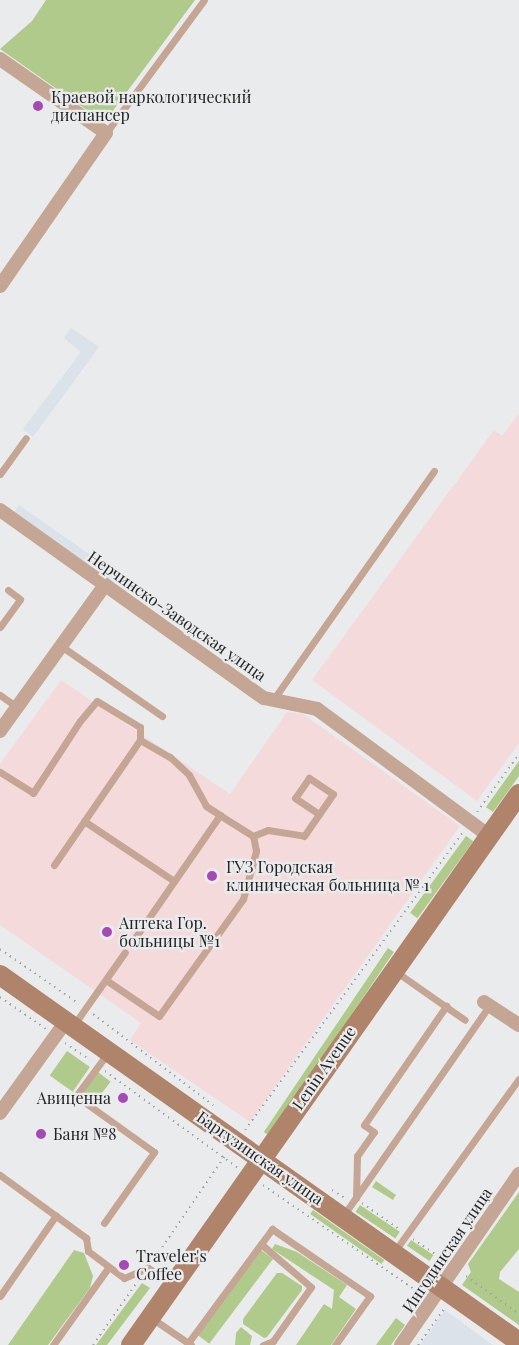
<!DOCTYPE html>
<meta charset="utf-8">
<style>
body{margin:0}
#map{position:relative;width:519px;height:1345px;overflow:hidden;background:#eaebec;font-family:"Playfair Display",serif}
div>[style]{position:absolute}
.built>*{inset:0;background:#dbe2e9;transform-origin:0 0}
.medical>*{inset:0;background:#f5dadc}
.green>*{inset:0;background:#afca8a;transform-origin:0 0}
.path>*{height:2px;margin-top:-1px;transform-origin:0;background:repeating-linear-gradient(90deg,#a1a2a2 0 1.5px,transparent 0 6px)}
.service>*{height:7px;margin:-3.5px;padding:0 3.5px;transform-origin:3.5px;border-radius:3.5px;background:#c5a695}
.minor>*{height:14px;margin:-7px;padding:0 7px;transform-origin:7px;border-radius:7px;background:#c5a695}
.secondary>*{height:20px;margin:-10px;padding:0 10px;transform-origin:10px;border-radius:10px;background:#b0836b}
.dots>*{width:16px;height:16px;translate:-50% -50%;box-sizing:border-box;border:3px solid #eaebec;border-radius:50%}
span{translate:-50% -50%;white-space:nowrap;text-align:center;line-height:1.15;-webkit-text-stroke:4.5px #eaebec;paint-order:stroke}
.poi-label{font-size:16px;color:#232323}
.left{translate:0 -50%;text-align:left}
.right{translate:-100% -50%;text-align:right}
.street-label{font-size:16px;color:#232323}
</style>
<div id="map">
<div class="built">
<i style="clip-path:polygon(71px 328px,99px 347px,33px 437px,23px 429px,81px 352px,64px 338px)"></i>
<i style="left:19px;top:505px;width:122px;height:11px;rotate:35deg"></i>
<i style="clip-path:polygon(445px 1310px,493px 1345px,420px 1345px)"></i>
</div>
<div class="medical">
<i style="clip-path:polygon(519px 413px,519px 743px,477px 801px,312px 680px,494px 430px,502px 436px)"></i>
<i style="clip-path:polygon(61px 680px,230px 794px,287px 712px,303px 714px,460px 826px,250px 1122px,130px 1040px,141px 1023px,0 925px,0 764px)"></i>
</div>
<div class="green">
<i style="clip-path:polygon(46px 0,195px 0,109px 116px,91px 113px,0 49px,32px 21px)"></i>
<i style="clip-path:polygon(519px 761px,519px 776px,493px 812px,486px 807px)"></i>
<i style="left:466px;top:836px;width:9px;height:95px;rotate:36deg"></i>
<i style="left:388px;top:948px;width:7px;height:222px;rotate:34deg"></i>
<i style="left:67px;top:1051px;width:28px;height:30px;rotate:35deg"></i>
<i style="left:98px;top:1072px;width:16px;height:31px;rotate:38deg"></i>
<i style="clip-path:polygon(376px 1181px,396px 1195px,393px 1200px,372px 1187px)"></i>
<i style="clip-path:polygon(519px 1192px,519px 1249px,500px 1272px,499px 1279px,519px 1292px,519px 1325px,462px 1285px,471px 1272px,468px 1264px)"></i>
<i style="left:360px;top:1205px;width:48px;height:8px;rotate:34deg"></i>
<i style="left:313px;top:1210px;width:87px;height:5px;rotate:35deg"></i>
<i style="left:411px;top:1240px;width:27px;height:7px;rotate:34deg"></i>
<i style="clip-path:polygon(275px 1244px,297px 1252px,347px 1285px,339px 1297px,356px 1309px,331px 1345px,296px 1345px,324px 1304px,332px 1309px,334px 1290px,272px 1249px)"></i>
<i style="clip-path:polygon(74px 1250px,84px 1253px,93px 1276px,90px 1288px,48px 1345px,8px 1345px)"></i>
<i style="left:261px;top:1250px;width:15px;height:106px;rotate:37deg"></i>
<i style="clip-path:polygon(277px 1273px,282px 1273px,302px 1286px,302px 1290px,267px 1337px,264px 1338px,243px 1324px,243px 1319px)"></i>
<i style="clip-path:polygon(142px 1283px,150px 1288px,107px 1345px,96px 1345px)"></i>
<i style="clip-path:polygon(396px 1318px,405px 1325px,391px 1345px,376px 1345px)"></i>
<i style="clip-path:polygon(241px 1327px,252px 1336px,250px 1345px,235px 1345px,236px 1333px)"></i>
</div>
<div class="path">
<i style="left:477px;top:812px;width:72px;rotate:-54.1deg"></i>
<i style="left:0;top:949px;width:96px;rotate:34.8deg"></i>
<i style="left:0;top:997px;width:56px;rotate:34.8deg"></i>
<i style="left:93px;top:1014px;width:151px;rotate:37.2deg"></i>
<i style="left:65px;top:1043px;width:30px;rotate:34deg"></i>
<i style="left:105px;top:1071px;width:165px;rotate:36.1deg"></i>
<i style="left:245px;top:1130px;width:369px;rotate:-53.8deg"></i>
<i style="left:263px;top:1185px;width:192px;rotate:34.6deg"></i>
<i style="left:332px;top:1190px;width:15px;rotate:32deg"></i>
<i style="left:362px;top:1203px;width:45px;rotate:35.1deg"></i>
<i style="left:413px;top:1239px;width:40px;rotate:34deg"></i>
<i style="left:152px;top:1262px;width:132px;rotate:-55.5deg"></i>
<i style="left:466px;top:1276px;width:65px;rotate:35.6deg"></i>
<i style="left:93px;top:1345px;width:78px;rotate:-54.9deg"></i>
<i style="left:418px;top:1345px;width:44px;rotate:-54.2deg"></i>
</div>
<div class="service">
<i style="left:106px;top:133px;width:165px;rotate:-53.6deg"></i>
<i style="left:0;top:474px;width:44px;rotate:-54.2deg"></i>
<i style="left:0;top:627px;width:34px;rotate:-54deg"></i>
<i style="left:20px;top:599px;width:15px;rotate:-143deg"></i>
<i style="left:61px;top:646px;width:123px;rotate:34.7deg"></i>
<i style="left:0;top:695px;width:21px;rotate:35deg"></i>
<i style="left:273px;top:700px;width:280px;rotate:-54.9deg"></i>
<i style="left:0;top:772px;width:39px;rotate:32deg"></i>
<i style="left:33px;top:793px;width:86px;rotate:-56.9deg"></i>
<i style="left:80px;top:721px;width:26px;rotate:-50deg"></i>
<i style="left:97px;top:701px;width:50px;rotate:31.2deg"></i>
<i style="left:140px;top:727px;width:13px;rotate:90deg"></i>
<i style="left:84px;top:821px;width:108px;rotate:33.7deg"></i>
<i style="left:253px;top:836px;width:16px;rotate:-22deg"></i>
<i style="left:268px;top:830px;width:36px;rotate:9deg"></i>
<i style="left:304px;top:836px;width:51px;rotate:-55.4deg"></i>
<i style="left:333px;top:794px;width:29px;rotate:-146deg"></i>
<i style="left:309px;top:778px;width:24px;rotate:125deg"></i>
<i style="left:295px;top:798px;width:29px;rotate:34deg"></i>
<i style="left:54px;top:865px;width:152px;rotate:-55.5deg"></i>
<i style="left:140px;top:740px;width:34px;rotate:30deg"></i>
<i style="left:170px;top:757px;width:26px;rotate:43deg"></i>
<i style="left:189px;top:775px;width:35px;rotate:61deg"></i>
<i style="left:206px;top:806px;width:17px;rotate:33deg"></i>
<i style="left:220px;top:815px;width:155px;rotate:124.7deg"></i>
<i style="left:395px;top:971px;width:85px;rotate:35deg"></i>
<i style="left:106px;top:980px;width:64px;rotate:34.2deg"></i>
<i style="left:159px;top:1016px;width:144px;rotate:-54.3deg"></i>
<i style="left:243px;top:899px;width:50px;rotate:-74.8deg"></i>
<i style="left:256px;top:851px;width:15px;rotate:-101deg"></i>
<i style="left:253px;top:836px;width:39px;rotate:-148deg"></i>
<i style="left:73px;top:1026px;width:90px;rotate:-54.9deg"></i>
<i style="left:0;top:1175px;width:107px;rotate:36.2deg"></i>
<i style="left:86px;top:1238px;width:13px;rotate:81deg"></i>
<i style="left:88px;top:1251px;width:45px;rotate:36.9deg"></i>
<i style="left:124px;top:1278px;width:26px;rotate:-23deg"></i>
<i style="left:148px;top:1268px;width:28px;rotate:32deg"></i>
<i style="left:356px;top:1198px;width:42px;rotate:-88.6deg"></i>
<i style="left:357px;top:1156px;width:29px;rotate:-55deg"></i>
<i style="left:374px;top:1132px;width:12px;rotate:-145deg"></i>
<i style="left:364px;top:1125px;width:145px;rotate:-55.4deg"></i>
<i style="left:343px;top:1216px;width:256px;rotate:-55.2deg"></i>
<i style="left:104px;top:1223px;width:87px;rotate:-54.8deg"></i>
<i style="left:154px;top:1152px;width:96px;rotate:-144.3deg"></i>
<i style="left:76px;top:1096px;width:52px;rotate:-53.6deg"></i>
<i style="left:261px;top:1244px;width:66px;rotate:40.7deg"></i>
<i style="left:311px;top:1287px;width:66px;rotate:125.1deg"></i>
<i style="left:273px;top:1341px;width:11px;rotate:158deg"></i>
<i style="left:394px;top:1252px;width:213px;rotate:-54.2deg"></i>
<i style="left:0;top:1296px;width:98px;rotate:-55.3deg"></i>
<i style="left:153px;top:1319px;width:46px;rotate:34.4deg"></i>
<i style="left:188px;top:1343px;width:142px;rotate:-53.6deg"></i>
<i style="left:272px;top:1229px;width:119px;rotate:34.4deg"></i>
<i style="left:370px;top:1296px;width:60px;rotate:125.5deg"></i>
<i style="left:53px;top:1345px;width:95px;rotate:-54.5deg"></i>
</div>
<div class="minor">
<i style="left:0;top:59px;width:129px;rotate:34.9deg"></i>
<i style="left:106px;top:133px;width:186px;rotate:124.7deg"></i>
<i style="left:0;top:510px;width:324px;rotate:35.5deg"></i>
<i style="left:264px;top:698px;width:54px;rotate:11.7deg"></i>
<i style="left:317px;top:709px;width:214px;rotate:36.4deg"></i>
<i style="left:0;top:731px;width:180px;rotate:-54.3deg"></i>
<i style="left:484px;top:1002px;width:42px;rotate:33.3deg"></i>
<i style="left:0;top:1113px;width:113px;rotate:-54.3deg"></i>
<i style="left:401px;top:1345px;width:208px;rotate:-55.4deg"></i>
</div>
<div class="secondary">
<i style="left:0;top:975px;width:636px;rotate:35.27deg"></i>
<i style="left:131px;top:1345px;width:674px;rotate:-54.85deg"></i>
</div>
<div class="dots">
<i style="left:38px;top:106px;background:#a549b4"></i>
<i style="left:212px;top:876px;background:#a549b4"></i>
<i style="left:107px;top:932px;background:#a549b4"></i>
<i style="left:123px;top:1098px;background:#a549b4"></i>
<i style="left:41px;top:1134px;background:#a549b4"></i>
<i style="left:124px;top:1265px;background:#a549b4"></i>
</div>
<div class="poi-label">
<span class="left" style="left:51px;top:106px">Краевой наркологический<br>диспансер</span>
<span class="left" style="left:226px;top:876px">ГУЗ Городская<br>клиническая больница № 1</span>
<span class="left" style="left:119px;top:932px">Аптека Гор.<br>больницы №1</span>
<span class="right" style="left:111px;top:1098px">Авиценна</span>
<span class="left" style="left:53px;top:1134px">Баня №8</span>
<span class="left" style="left:136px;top:1265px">Traveler's<br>Coffee</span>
</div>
<div class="street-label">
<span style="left:177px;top:616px;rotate:35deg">Нерчинско-Заводская улица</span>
<span style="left:324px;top:1068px;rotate:-55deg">Lenin Avenue</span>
<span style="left:260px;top:1158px;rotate:35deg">Баргузинская улица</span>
<span style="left:447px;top:1250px;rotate:-56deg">Ингодинская улица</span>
</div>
</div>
